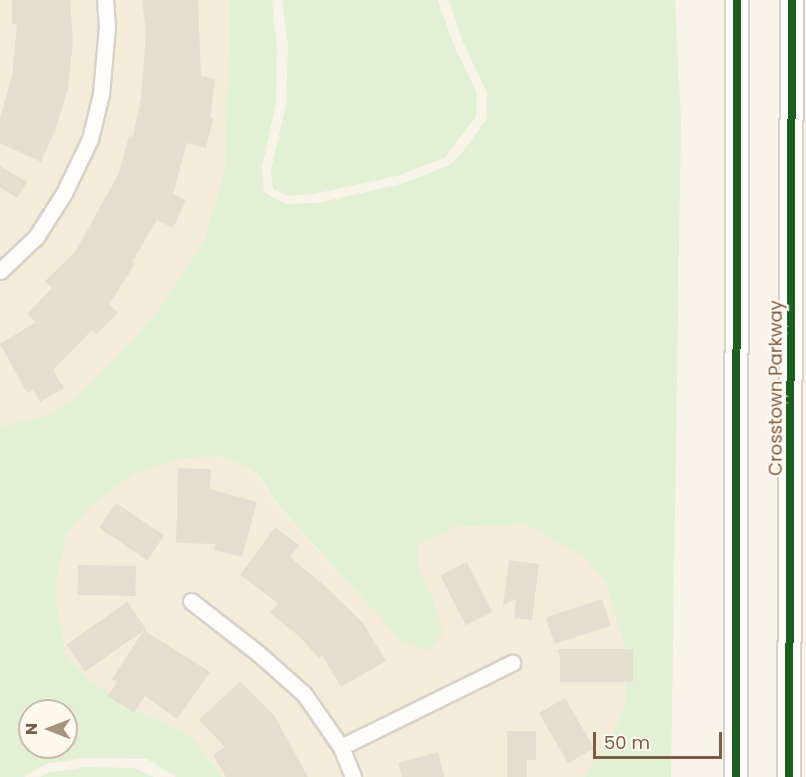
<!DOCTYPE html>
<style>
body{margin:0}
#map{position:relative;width:806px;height:777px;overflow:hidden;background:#f9f4ea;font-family:Poppins,sans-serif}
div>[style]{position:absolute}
.residential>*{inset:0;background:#f5ebd9}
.green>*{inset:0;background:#e2f1d3}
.building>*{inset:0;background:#e6ddd1;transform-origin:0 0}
.roads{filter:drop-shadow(2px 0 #d8d1c8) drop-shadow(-2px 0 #d8d1c8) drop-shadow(0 2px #d8d1c8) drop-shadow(0 -2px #d8d1c8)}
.minor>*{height:15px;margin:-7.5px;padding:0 7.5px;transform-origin:7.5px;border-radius:7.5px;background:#fefdfc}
.secondary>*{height:22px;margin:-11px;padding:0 11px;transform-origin:11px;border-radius:11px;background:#fefdfc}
.cycleway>*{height:8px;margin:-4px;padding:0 4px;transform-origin:4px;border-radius:4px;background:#1b5e20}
span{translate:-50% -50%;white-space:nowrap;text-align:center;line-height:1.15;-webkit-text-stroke:4.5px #fff9ed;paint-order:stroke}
.street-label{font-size:18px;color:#7a5d46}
.north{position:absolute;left:18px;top:699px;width:60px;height:60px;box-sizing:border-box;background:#fff9ed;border:2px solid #cabbaa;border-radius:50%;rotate:270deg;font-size:16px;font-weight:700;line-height:24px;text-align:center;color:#7a5d46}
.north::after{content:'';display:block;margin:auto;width:21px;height:27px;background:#a6927f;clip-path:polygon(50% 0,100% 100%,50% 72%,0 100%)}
.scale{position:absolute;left:593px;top:732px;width:129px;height:27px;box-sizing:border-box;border:3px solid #7a5d46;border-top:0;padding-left:8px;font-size:18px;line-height:21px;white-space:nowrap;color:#7a5d46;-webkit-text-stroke:4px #fff9ed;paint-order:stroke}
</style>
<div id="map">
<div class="residential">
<i style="clip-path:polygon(0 0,230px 0,225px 168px,204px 241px,153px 318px,78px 396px,49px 415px,0 426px)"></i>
<i style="clip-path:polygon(225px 456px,256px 474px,280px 509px,401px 641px,433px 599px,419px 568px,419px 544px,457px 527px,526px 524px,585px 558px,606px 583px,626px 652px,626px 704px,612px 735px,587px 773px,584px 777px,222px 777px,193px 737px,134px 709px,86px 677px,65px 653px,55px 591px,66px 535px,93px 504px,135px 473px,180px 459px)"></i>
</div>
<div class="green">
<i style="clip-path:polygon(evenodd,230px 0,272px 0,277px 47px,276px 103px,262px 168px,264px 192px,285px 204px,317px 203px,401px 184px,448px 166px,460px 155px,486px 120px,487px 93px,462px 40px,449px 0,675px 0,681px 120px,671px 777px,584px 777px,612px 735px,626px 704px,626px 652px,606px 583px,585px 558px,526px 524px,457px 527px,419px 544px,419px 568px,433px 599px,443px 634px,429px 651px,401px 641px,280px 508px,257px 474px,225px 456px,180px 459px,135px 473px,93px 504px,66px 535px,55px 591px,65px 653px,86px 677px,134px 709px,193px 737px,222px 777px,176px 777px,147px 759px,85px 758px,45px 764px,24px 777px,0 777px,0 426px,49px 415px,78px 396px,153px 318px,204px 241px,225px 168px,230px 0,30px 711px,66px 711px,66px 747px,30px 747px,30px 711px)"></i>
<i style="clip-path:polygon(282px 0,438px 0,453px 43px,477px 93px,476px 117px,444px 158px,397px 176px,314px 194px,287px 196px,273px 189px,271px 170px,286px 104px,288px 46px)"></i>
<i style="clip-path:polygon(85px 767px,133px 768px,154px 777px,40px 777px,47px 773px)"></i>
</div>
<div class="building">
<i style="clip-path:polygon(12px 0,70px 0,73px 41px,68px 88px,56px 128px,41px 162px,0 143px,0 119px,12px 76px,17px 24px,12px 24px)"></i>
<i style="clip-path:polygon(142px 0,198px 0,201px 76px,215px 79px,210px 118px,213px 119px,206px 148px,187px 143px,173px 194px,186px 200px,173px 228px,157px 220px,132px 262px,135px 264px,109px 304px,118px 313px,96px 335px,92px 330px,53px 370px,64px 388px,40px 402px,33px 390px,27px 393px,0 344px,36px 322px,27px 314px,52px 288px,45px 281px,75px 252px,119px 173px,129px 136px,133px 137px,141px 98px,146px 32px)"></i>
<i style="clip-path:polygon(0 166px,27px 182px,17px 198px,0 187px)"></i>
<i style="clip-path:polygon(178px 468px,211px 469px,210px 489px,257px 502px,242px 557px,214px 550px,215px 544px,176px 543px)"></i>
<i style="left:116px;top:503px;width:58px;height:30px;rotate:34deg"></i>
<i style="clip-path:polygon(275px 527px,299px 545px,290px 557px,326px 587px,363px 623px,386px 661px,341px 687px,322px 655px,319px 658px,300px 637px,270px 613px,278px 603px,240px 575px)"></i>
<i style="clip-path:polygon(509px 560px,539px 564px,532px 620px,514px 618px,516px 599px,503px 606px)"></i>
<i style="left:467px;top:562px;width:56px;height:30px;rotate:63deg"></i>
<i style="left:78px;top:565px;width:58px;height:30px;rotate:1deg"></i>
<i style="left:602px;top:599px;width:28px;height:59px;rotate:72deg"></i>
<i style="left:127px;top:602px;width:33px;height:74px;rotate:55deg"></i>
<i style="clip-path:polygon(144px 630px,210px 672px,177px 719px,145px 696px,134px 713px,108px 696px,117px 682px,112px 679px)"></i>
<i style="clip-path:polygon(557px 649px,633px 649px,633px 682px,560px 682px,560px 659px)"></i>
<i style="clip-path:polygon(240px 681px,274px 715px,308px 777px,226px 777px,213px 755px,225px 747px,199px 720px)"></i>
<i style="left:565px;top:698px;width:58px;height:30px;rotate:60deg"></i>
<i style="clip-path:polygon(507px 731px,536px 731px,536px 760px,527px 760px,527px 777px,507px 777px)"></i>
<i style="clip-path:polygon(438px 752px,444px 777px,402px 777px,398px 763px)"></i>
</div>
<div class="roads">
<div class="minor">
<i style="left:0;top:271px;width:50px;rotate:-43.4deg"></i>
<i style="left:36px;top:237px;width:52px;rotate:-57.5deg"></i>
<i style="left:64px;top:193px;width:60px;rotate:-64.3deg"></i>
<i style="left:90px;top:139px;width:46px;rotate:-76.3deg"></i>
<i style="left:101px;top:94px;width:67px;rotate:-84.9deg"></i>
<i style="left:107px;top:27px;width:27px;rotate:-94deg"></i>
<i style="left:191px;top:601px;width:86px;rotate:37.9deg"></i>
<i style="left:259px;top:654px;width:60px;rotate:41.6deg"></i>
<i style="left:304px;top:694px;width:65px;rotate:55.1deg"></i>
<i style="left:341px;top:747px;width:32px;rotate:68deg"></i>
<i style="left:341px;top:747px;width:191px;rotate:-26.2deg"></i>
</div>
<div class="secondary">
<i style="left:736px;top:777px;width:777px;rotate:-89.93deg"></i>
<i style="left:789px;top:777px;width:777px;rotate:-89.78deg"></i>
</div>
</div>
<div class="cycleway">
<i style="left:736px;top:777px;width:777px;rotate:-89.93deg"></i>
<i style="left:789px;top:777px;width:777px;rotate:-89.78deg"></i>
</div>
<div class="street-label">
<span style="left:776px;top:388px;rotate:-90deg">Crosstown Parkway</span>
</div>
<div class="north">N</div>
<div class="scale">50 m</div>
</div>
